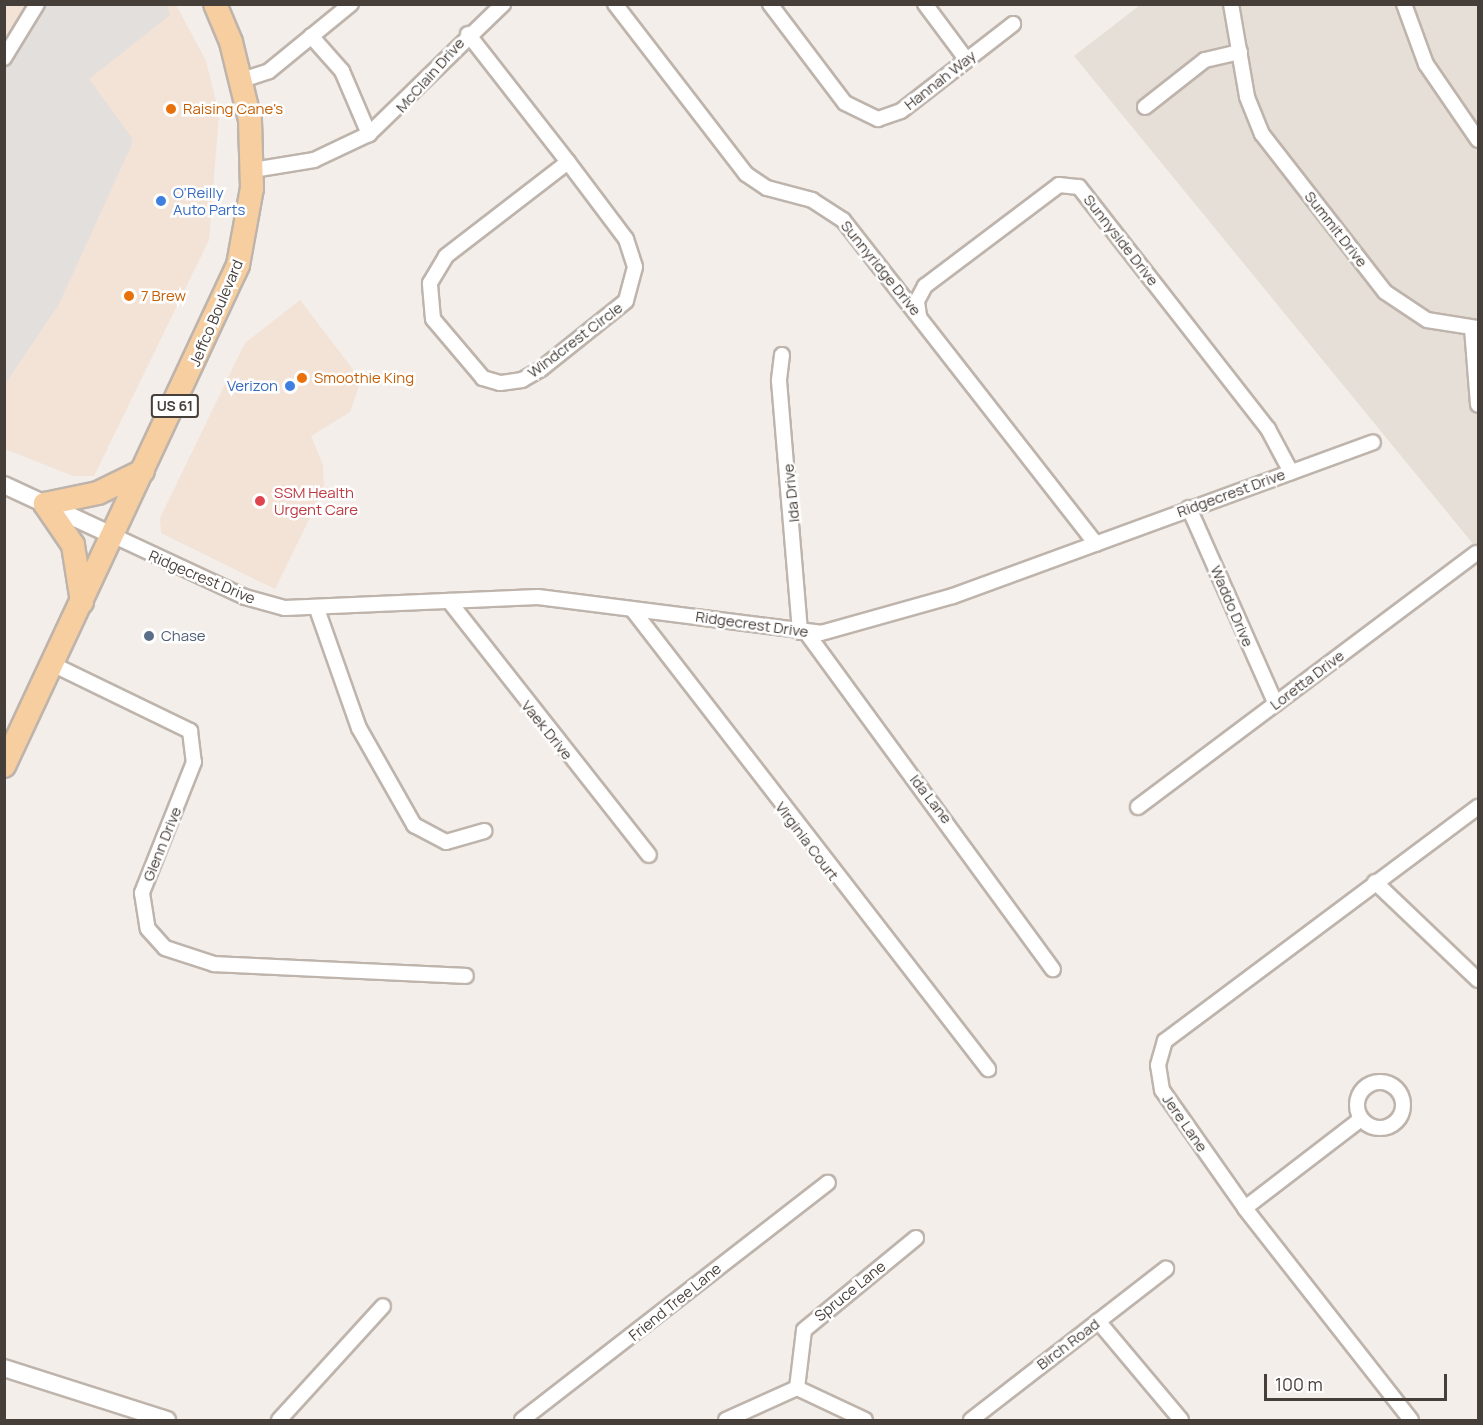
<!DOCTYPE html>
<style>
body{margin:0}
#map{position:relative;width:1483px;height:1425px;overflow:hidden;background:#f3eee9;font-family:Manrope,sans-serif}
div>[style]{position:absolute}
.residential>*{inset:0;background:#e6dfd7}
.commercial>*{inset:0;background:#f3e2d6}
.parking>*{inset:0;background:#e2dfdd}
.roads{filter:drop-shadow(2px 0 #beb4ac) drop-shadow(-2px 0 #beb4ac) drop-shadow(0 2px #beb4ac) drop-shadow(0 -2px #beb4ac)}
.minor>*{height:14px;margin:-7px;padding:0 7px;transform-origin:7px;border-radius:7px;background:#fff}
.minor>.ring{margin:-7px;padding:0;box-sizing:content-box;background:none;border:14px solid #fff;border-radius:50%}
.tertiary>*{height:16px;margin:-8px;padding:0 8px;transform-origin:8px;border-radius:8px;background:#fff}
.primary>*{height:22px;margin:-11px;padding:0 11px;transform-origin:11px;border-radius:11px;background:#f6ce9f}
.dots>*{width:16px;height:16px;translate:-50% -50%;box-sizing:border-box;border:3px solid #fff;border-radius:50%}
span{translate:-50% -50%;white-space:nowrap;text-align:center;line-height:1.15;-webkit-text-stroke:5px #fff;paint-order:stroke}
.shield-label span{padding:2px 4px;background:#fff;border:2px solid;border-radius:4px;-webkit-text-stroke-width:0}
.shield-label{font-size:14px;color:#463e38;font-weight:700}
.street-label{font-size:15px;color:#463e38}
.food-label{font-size:15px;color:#c56008}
.left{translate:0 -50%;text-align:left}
.shop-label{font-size:15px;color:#366cbe}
.right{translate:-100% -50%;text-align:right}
.health-label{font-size:15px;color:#be3a42}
.service-label{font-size:15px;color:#4e5e75}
.frame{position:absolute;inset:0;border:6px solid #463e38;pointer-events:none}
.scale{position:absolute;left:1264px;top:1374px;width:183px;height:27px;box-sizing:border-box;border:3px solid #463e38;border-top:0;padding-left:8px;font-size:18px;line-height:21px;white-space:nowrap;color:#463e38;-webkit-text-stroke:4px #fff;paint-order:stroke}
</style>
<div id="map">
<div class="residential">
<i style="clip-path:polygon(1140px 5px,1478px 5px,1478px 550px,1074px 56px)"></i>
</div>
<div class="commercial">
<i style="clip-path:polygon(4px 5px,176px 5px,206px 61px,219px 114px,209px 240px,94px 476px,73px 476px,5px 449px)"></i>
<i style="clip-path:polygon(300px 300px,361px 380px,350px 412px,311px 436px,323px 465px,324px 489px,275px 589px,161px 533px,160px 518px,245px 343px)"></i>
</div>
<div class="parking">
<i style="clip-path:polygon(29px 5px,167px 5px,170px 15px,89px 79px,132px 138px,131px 146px,59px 304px,5px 384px,4px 45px)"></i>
</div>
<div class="roads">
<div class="minor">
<i style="left:615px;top:4px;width:215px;rotate:52.4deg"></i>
<i style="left:746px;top:174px;width:25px;rotate:34deg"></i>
<i style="left:767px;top:188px;width:47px;rotate:14.9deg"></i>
<i style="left:812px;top:200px;width:37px;rotate:33deg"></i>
<i style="left:843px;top:220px;width:411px;rotate:52deg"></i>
<i style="left:770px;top:4px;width:124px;rotate:52.9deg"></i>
<i style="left:845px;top:103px;width:37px;rotate:26deg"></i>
<i style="left:878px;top:119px;width:24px;rotate:-19deg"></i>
<i style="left:901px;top:111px;width:142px;rotate:-37.8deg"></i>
<i style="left:925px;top:4px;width:69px;rotate:53.3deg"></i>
<i style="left:1231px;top:4px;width:94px;rotate:80.2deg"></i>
<i style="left:1247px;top:97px;width:40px;rotate:68deg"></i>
<i style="left:1262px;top:134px;width:200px;rotate:52.1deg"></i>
<i style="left:1385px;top:292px;width:50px;rotate:33.7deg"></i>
<i style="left:1427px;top:320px;width:52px;rotate:8.9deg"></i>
<i style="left:1404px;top:4px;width:64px;rotate:69.9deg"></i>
<i style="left:1426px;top:64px;width:92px;rotate:55.6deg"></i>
<i style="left:468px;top:34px;width:162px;rotate:52deg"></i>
<i style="left:568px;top:162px;width:96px;rotate:53deg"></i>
<i style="left:626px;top:239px;width:29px;rotate:72deg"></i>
<i style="left:635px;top:267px;width:35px;rotate:105deg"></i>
<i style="left:626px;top:301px;width:109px;rotate:141.3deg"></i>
<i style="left:541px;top:369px;width:22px;rotate:150deg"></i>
<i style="left:522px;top:380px;width:22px;rotate:172deg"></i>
<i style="left:500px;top:383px;width:18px;rotate:-164deg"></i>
<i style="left:483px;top:378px;width:77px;rotate:-130.3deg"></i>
<i style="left:433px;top:319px;width:36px;rotate:-95deg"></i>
<i style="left:430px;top:283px;width:31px;rotate:-59deg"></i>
<i style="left:446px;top:256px;width:154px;rotate:-37.6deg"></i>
<i style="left:311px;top:36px;width:47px;rotate:48.5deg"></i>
<i style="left:342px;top:71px;width:69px;rotate:66.8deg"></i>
<i style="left:4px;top:58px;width:63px;rotate:-58.6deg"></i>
<i style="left:242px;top:80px;width:28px;rotate:-18deg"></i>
<i style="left:269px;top:71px;width:106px;rotate:-39.3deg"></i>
<i style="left:1145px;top:107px;width:76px;rotate:-38.1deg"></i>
<i style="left:1205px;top:60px;width:36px;rotate:-13deg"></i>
<i style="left:253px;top:170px;width:62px;rotate:-9.3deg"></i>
<i style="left:314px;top:160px;width:61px;rotate:-25.3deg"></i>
<i style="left:369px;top:134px;width:187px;rotate:-44.1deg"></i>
<i style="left:919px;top:316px;width:15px;rotate:-98deg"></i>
<i style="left:917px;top:301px;width:17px;rotate:-62deg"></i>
<i style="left:925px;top:286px;width:168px;rotate:-37deg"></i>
<i style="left:1059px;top:185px;width:20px;rotate:6deg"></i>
<i style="left:1079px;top:187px;width:307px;rotate:52deg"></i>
<i style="left:1268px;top:429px;width:49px;rotate:61.9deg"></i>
<i style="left:1472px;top:328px;width:77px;rotate:85.5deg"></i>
<i style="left:782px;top:355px;width:26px;rotate:97deg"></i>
<i style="left:779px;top:381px;width:252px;rotate:85.2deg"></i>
<i style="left:1189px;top:508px;width:214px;rotate:66.1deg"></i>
<i style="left:114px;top:536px;width:145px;rotate:25deg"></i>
<i style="left:245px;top:597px;width:41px;rotate:15.4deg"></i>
<i style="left:285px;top:608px;width:253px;rotate:-2.5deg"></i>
<i style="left:538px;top:597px;width:285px;rotate:7.2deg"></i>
<i style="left:821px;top:633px;width:137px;rotate:-15.7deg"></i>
<i style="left:953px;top:596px;width:447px;rotate:-20.1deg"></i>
<i style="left:449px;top:601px;width:323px;rotate:51.8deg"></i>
<i style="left:317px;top:609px;width:126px;rotate:70.6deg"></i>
<i style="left:359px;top:728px;width:112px;rotate:60.4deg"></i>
<i style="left:414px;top:825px;width:36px;rotate:28deg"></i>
<i style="left:446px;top:842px;width:40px;rotate:-16deg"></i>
<i style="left:632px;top:609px;width:582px;rotate:52.26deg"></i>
<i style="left:806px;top:632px;width:418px;rotate:53.8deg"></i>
<i style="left:50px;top:663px;width:156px;rotate:25.9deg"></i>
<i style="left:190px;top:731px;width:31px;rotate:83deg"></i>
<i style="left:194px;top:762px;width:141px;rotate:111.7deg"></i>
<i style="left:142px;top:893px;width:36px;rotate:81deg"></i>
<i style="left:148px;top:929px;width:25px;rotate:48deg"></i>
<i style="left:165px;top:948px;width:52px;rotate:18.1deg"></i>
<i style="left:214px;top:964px;width:252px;rotate:2.7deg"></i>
<i style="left:1138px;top:807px;width:423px;rotate:-36.9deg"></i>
<i style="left:1375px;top:882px;width:142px;rotate:43.6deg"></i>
<i class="ring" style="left:1357px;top:1082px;width:32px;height:32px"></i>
<i style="left:1245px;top:1208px;width:146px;rotate:-37.5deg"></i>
<i style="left:1098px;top:1321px;width:129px;rotate:50deg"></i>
<i style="left:797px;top:1388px;width:58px;rotate:-83.1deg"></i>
<i style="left:804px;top:1330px;width:145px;rotate:-39.4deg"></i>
<i style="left:279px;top:1420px;width:154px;rotate:-47.6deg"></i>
<i style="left:522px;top:1420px;width:387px;rotate:-37.8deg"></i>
<i style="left:726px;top:1420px;width:78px;rotate:-24.3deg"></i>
<i style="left:797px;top:1388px;width:75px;rotate:25.2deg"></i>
<i style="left:971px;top:1420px;width:247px;rotate:-37.8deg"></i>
<i style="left:1411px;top:1420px;width:269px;rotate:-128.1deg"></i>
<i style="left:1245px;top:1208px;width:144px;rotate:-125.1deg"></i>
<i style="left:1162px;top:1090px;width:25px;rotate:-99deg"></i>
<i style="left:1158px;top:1065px;width:25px;rotate:-74deg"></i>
<i style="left:1165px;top:1041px;width:391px;rotate:-36.8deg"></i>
</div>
<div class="tertiary">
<i style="left:4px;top:485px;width:121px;rotate:24.9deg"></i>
<i style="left:4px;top:1368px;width:171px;rotate:17.7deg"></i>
</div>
<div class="primary">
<i style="left:82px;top:602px;width:58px;rotate:-99deg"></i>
<i style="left:73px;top:545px;width:50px;rotate:-124.3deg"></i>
<i style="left:45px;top:504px;width:54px;rotate:-11.7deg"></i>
<i style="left:98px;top:493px;width:50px;rotate:-26.1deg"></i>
<i style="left:4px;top:766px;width:553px;rotate:-64.96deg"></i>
<i style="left:238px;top:265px;width:78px;rotate:-79.7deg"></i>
<i style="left:252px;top:188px;width:68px;rotate:-91.7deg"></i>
<i style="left:250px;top:120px;width:80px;rotate:-103.7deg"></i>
<i style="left:231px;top:42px;width:41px;rotate:-112.8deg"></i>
</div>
</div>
<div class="dots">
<i style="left:171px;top:109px;background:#e8710a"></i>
<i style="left:161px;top:201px;background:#3f7fe0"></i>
<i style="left:129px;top:296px;background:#e8710a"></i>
<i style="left:302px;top:378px;background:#e8710a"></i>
<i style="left:290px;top:386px;background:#3f7fe0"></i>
<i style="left:260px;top:501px;background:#e0444e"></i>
<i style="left:149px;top:636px;background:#5c6f8a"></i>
</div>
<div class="shield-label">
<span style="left:175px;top:406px">US 61</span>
</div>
<div class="street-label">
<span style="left:430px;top:75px;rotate:-48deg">McClain Drive</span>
<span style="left:940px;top:80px;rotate:-38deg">Hannah Way</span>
<span style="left:1336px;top:229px;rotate:52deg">Summit Drive</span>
<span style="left:1121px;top:240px;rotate:52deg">Sunnyside Drive</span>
<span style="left:881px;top:268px;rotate:51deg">Sunnyridge Drive</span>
<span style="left:216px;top:313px;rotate:-67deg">Jeffco Boulevard</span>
<span style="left:575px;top:340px;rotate:-37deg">Windcrest Circle</span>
<span style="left:791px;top:493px;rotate:-96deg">Ida Drive</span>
<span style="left:1231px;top:493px;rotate:-20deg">Ridgecrest Drive</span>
<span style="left:202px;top:577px;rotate:23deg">Ridgecrest Drive</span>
<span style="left:1232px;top:606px;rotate:67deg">Waddo Drive</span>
<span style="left:752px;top:624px;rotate:8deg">Ridgecrest Drive</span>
<span style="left:1307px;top:680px;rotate:-37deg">Loretta Drive</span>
<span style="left:547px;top:730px;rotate:51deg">Vaek Drive</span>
<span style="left:931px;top:799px;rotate:52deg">Ida Lane</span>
<span style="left:807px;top:841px;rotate:53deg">Virginia Court</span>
<span style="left:162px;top:844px;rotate:-68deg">Glenn Drive</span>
<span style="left:1185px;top:1123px;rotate:55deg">Jere Lane</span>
<span style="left:850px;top:1291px;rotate:-39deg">Spruce Lane</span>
<span style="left:675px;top:1302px;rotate:-39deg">Friend Tree Lane</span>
<span style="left:1068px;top:1344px;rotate:-37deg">Birch Road</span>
</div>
<div class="food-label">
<span class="left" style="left:183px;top:109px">Raising Cane's</span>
<span class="left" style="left:141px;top:296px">7 Brew</span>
<span class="left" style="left:314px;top:378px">Smoothie King</span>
</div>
<div class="shop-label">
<span class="left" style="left:173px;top:201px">O'Reilly<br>Auto Parts</span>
<span class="right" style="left:278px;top:386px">Verizon</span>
</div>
<div class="health-label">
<span class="left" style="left:274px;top:501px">SSM Health<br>Urgent Care</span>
</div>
<div class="service-label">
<span class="left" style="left:161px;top:636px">Chase</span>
</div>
<div class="frame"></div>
<div class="scale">100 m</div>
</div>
